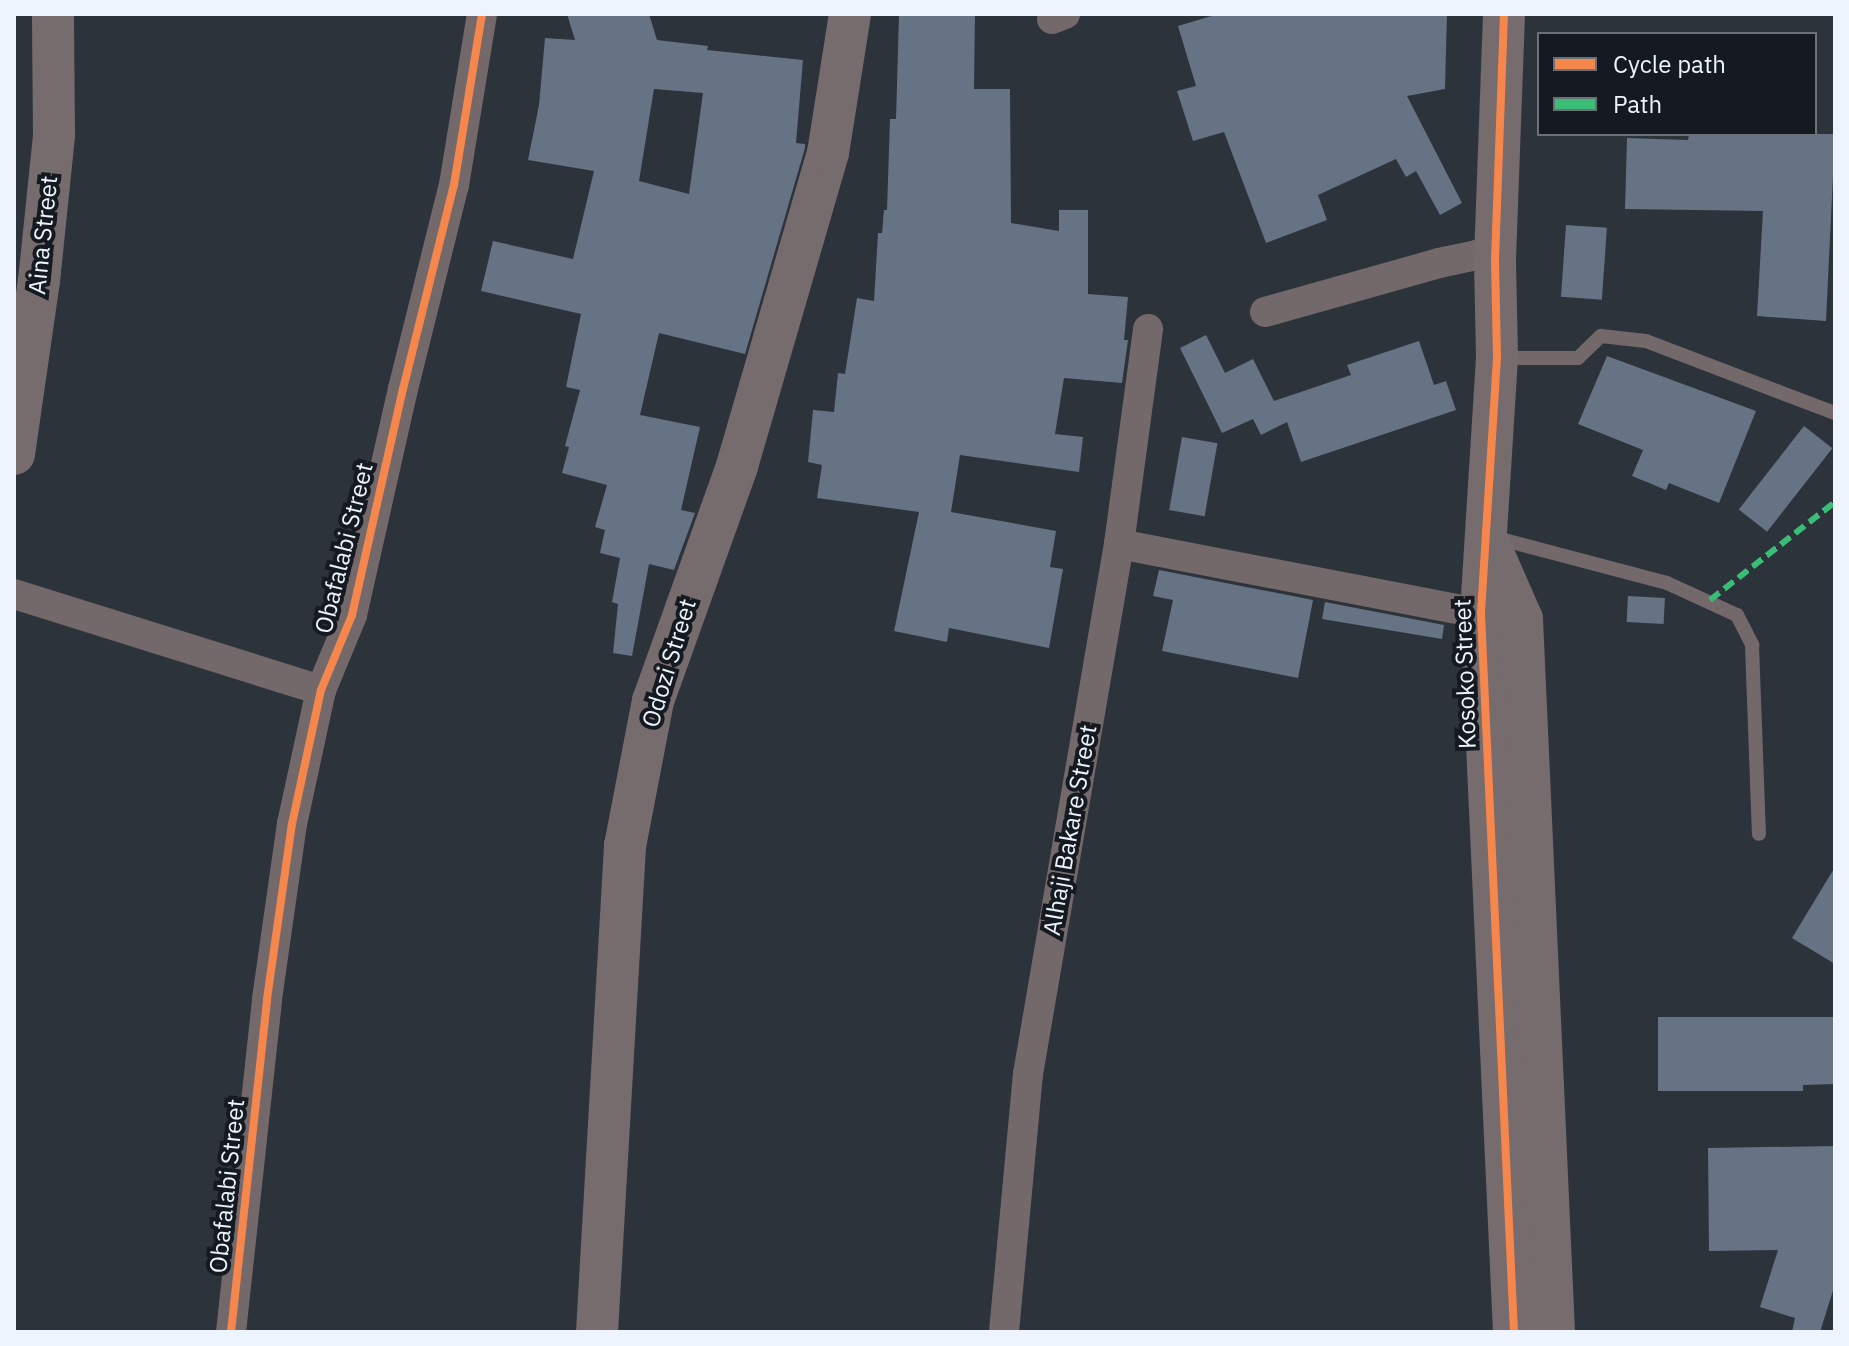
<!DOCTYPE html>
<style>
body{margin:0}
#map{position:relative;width:1849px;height:1346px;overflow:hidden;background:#2d333a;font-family:"IBM Plex Sans",sans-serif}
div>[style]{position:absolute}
.building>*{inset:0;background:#657384;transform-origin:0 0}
.lane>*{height:14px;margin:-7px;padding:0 7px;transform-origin:7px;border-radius:7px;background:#74696a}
.street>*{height:30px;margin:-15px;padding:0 15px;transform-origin:15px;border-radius:15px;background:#74696a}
.secondary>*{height:42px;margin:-21px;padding:0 21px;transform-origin:21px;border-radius:21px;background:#766b6d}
.quiet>*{height:6px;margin-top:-3px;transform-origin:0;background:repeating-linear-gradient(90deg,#3abd76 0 12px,transparent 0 18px)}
.cycleway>*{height:8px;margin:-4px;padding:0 4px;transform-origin:4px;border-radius:4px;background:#f5874c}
span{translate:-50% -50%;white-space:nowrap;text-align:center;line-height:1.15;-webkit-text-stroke:8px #151a20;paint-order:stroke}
.street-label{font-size:24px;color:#edf4fd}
.frame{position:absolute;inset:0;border:16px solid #edf4fd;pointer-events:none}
.legend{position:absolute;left:1537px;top:32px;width:280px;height:104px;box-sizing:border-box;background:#151a20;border:2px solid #6b7178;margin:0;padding:10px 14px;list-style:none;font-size:24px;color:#edf4fd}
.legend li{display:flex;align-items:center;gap:16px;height:40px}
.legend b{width:40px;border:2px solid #6b7178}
</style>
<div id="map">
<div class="building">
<i style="clip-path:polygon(evenodd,567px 14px,649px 14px,657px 40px,708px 46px,707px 50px,803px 60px,796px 143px,805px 144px,805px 148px,745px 354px,659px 333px,640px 415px,700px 427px,681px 510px,695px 513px,674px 570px,649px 564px,632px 656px,613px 653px,618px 604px,612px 602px,620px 558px,600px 553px,605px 530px,595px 527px,607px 485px,562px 473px,569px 447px,565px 446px,580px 390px,566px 387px,581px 314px,481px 291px,493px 241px,573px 259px,594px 171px,528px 160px,539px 105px,545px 38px,575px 40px,567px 14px,654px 89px,703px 93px,689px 194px,639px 181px,654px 89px)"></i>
<i style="clip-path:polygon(899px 14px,975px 14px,974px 89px,1010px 89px,1011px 223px,1059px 231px,1059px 210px,1088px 210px,1088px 294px,1128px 297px,1124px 340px,1128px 340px,1122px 383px,1064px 378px,1055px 434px,1083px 437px,1079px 472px,960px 455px,951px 512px,1056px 531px,1050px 567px,1063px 569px,1049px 648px,949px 628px,947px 642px,894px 631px,919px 512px,817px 498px,822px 465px,808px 462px,813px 410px,834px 412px,838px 373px,845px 374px,857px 298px,874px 301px,878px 233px,882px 233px,884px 210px,887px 210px,890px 119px,896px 119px)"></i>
<i style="clip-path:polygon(1218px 14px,1447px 14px,1445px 89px,1407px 96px,1462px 203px,1440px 215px,1416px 171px,1406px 177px,1396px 159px,1318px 195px,1327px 220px,1266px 243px,1224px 132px,1193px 141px,1177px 91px,1196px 86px,1178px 26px)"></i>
<i style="clip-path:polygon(1689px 134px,1835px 134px,1826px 321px,1757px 316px,1763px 211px,1625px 209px,1627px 138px,1688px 140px)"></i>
<i style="left:1566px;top:225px;width:41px;height:72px;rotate:4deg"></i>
<i style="clip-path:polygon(1206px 335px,1225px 373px,1253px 359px,1274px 401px,1351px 375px,1347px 365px,1419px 341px,1434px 385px,1446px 381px,1456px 410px,1301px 462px,1287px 422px,1261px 435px,1253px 419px,1222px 433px,1180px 348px)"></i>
<i style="clip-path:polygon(1607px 356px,1756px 411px,1719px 503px,1669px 483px,1666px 490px,1632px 476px,1643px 450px,1578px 424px)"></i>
<i style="left:1804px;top:426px;width:36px;height:106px;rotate:38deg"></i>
<i style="left:1182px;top:437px;width:36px;height:74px;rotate:10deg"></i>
<i style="clip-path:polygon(1159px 570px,1313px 600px,1298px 678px,1162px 651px,1173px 600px,1153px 596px)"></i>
<i style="left:1628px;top:596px;width:37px;height:26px;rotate:3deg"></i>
<i style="clip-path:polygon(1325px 602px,1444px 625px,1442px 639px,1322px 619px)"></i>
<i style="clip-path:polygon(1835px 867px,1835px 964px,1792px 938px)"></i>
<i style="clip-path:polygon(1658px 1017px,1835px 1017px,1835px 1084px,1803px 1085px,1803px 1091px,1658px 1091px)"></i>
<i style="clip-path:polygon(1835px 1146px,1835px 1284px,1820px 1332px,1792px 1332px,1795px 1318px,1760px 1307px,1778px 1250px,1709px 1251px,1708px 1148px)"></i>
</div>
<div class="lane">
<i style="left:1502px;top:358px;width:76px"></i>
<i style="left:1578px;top:358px;width:32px;rotate:-44deg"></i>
<i style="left:1601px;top:336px;width:45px;rotate:6.3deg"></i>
<i style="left:1646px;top:341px;width:202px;rotate:20.9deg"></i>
<i style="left:1493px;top:537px;width:180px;rotate:14.8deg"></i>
<i style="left:1667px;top:583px;width:77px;rotate:24.6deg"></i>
<i style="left:1737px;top:615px;width:34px;rotate:63deg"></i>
<i style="left:1752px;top:645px;width:189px;rotate:87.9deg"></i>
</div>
<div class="street">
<i style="left:1052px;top:19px;width:14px;rotate:-21deg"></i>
<i style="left:1265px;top:312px;width:181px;rotate:-15.7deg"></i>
<i style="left:1439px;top:263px;width:38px;rotate:-12deg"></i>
<i style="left:1476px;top:255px;width:20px;rotate:18deg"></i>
<i style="left:1119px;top:544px;width:369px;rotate:10.9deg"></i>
<i style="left:14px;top:594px;width:322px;rotate:17.4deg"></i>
<i style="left:231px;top:1332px;width:335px;rotate:-83.8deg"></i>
<i style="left:267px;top:999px;width:177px;rotate:-81.9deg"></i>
<i style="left:292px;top:824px;width:137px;rotate:-77.8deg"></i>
<i style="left:321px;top:690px;width:81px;rotate:-67.5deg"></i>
<i style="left:352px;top:615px;width:232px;rotate:-77.3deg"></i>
<i style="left:403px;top:389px;width:210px;rotate:-76deg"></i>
<i style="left:454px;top:185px;width:173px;rotate:-80.7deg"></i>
<i style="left:1004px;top:1332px;width:259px;rotate:-84.7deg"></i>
<i style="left:1028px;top:1074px;width:538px;rotate:-80.26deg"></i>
<i style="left:1119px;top:544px;width:217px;rotate:-82.3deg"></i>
</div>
<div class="secondary">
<i style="left:1504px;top:14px;width:247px;rotate:92.1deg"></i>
<i style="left:1495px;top:261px;width:97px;rotate:88.8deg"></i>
<i style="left:1497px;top:358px;width:256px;rotate:93.6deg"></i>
<i style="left:1481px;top:614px;width:719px;rotate:87.37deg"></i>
<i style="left:14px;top:454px;width:175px;rotate:-81.8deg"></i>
<i style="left:39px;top:281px;width:147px;rotate:-84.1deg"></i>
<i style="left:54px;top:135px;width:121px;rotate:-90.5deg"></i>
<i style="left:1489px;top:544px;width:82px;rotate:66.3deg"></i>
<i style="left:1522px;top:619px;width:714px;rotate:87.43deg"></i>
<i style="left:597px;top:1332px;width:487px;rotate:-86.7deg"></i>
<i style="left:625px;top:846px;width:148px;rotate:-79.1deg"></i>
<i style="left:653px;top:701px;width:250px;rotate:-70.3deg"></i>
<i style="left:737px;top:466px;width:326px;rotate:-73.8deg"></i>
<i style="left:828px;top:153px;width:141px;rotate:-81deg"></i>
</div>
<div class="quiet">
<i style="left:1710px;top:600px;width:159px;rotate:-38.1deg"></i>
</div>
<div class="cycleway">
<i style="left:1504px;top:14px;width:247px;rotate:92.1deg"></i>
<i style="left:1495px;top:261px;width:97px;rotate:88.8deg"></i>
<i style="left:1497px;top:358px;width:256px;rotate:93.6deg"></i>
<i style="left:1481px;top:614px;width:719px;rotate:87.37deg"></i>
<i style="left:231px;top:1332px;width:335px;rotate:-83.8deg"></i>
<i style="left:267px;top:999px;width:177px;rotate:-81.9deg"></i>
<i style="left:292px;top:824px;width:137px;rotate:-77.8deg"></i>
<i style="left:321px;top:690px;width:81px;rotate:-67.5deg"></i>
<i style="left:352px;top:615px;width:232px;rotate:-77.3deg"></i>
<i style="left:403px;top:389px;width:210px;rotate:-76deg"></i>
<i style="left:454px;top:185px;width:173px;rotate:-80.7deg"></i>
</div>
<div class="street-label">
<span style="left:43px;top:235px;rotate:-84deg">Aina Street</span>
<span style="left:344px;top:548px;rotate:-76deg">Obafalabi Street</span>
<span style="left:669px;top:663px;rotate:-73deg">Odozi Street</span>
<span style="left:1465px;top:674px;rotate:-92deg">Kosoko Street</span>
<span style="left:1070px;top:830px;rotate:-80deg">Alhaji Bakare Street</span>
<span style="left:227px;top:1186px;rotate:-84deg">Obafalabi Street</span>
</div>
<div class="frame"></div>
<ul class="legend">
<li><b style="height:10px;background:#f5874c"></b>Cycle path</li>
<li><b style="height:10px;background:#3abd76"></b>Path</li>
</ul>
</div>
